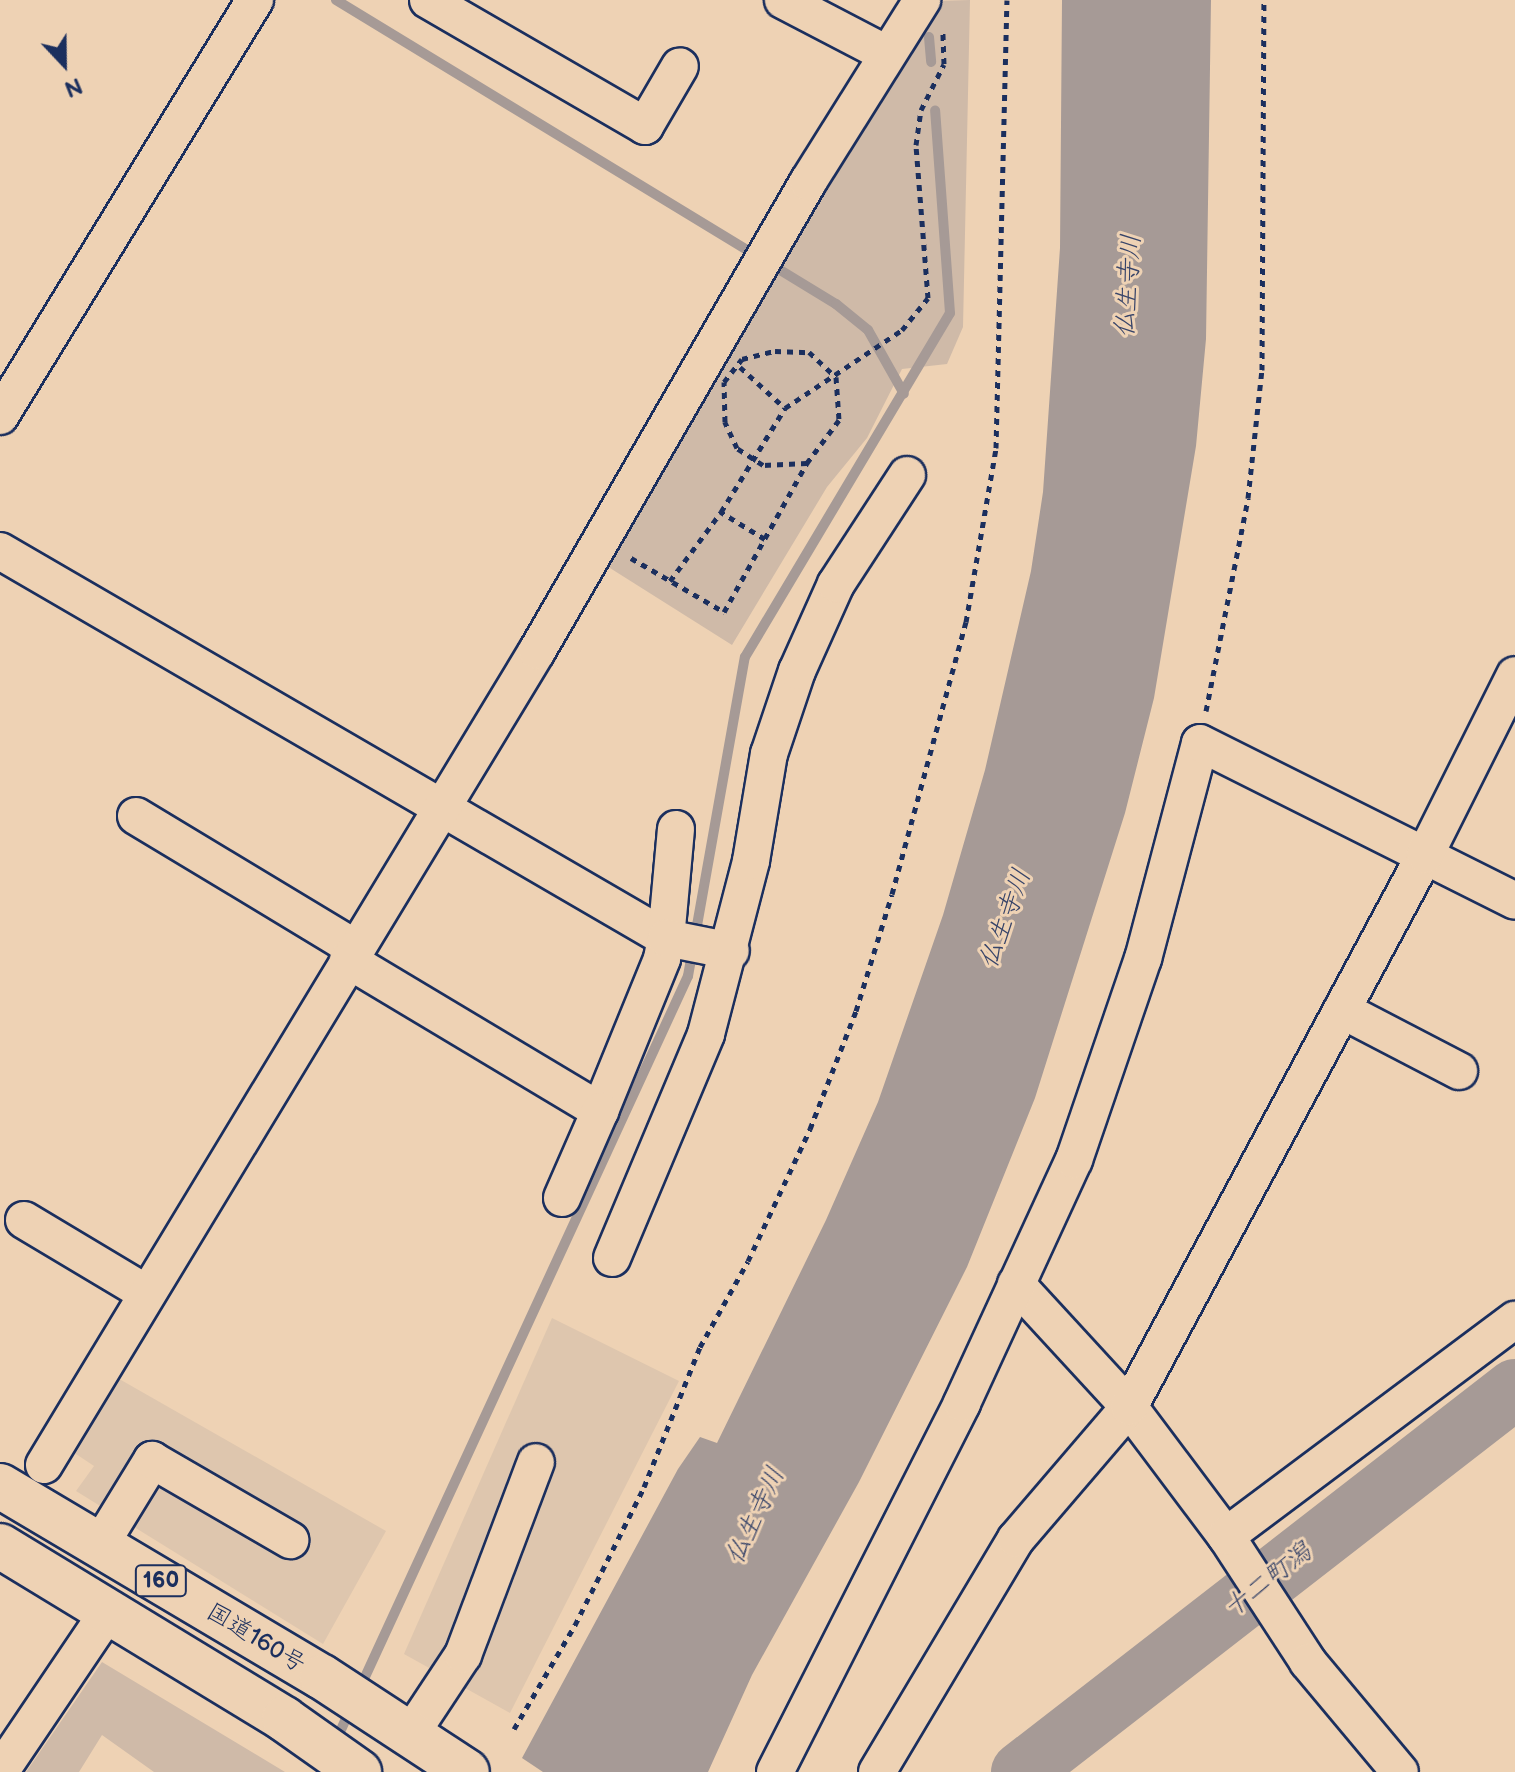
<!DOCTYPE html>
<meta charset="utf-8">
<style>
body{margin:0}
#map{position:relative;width:1515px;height:1772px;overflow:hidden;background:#eed2b4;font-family:"Balsamiq Sans","Klee One",sans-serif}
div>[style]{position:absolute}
.built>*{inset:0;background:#dec6ae}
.green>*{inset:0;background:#cfbaa8}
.water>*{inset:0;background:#a69a96}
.stream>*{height:10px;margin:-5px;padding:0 5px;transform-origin:5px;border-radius:5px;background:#a69a96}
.river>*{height:60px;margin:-30px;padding:0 30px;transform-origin:30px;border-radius:30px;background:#a69a96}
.path>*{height:5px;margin-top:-2.5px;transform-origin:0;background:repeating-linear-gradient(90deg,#1b2f5e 0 6px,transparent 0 12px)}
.roads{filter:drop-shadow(2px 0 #1b2f5e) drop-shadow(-2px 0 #1b2f5e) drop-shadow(0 2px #1b2f5e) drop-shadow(0 -2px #1b2f5e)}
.minor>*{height:36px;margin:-18px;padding:0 18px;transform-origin:18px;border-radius:18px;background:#eed2b4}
.highway>*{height:44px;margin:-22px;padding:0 22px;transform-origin:22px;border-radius:22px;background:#eed2b4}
span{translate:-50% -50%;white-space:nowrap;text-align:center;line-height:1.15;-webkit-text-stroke:6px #eed2b4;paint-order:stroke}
.shield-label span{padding:2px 6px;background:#eed2b4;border:2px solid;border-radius:6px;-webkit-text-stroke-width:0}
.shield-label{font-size:22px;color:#1b2f5e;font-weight:700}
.street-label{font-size:24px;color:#1b2f5e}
.water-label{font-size:26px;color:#374469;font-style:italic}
.north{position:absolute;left:24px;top:24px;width:80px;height:80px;-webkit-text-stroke:6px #eed2b4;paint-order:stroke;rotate:158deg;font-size:22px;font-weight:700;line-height:32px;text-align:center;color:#1b2f5e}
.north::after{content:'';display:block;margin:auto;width:28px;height:36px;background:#1b2f5e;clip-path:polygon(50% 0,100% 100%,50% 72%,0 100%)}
</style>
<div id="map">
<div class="built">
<i style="clip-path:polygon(552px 1318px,679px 1381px,510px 1713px,404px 1654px)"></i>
<i style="clip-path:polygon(114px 1376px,386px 1531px,323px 1644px,76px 1491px,94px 1466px,67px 1448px)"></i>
</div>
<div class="green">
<i style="clip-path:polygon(970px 0,963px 327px,947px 364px,902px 369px,867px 438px,827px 487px,732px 645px,602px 563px,935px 1px)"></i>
<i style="clip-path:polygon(102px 1662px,285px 1772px,154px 1772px,102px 1735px,79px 1772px,26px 1772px)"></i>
</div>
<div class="water">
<i style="clip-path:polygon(1062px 0,1211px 0,1206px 339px,1196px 446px,1154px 698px,1125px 813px,1035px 1098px,967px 1267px,859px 1482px,752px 1675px,708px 1772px,543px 1772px,522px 1758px,678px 1469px,700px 1437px,717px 1443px,826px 1220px,878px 1102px,943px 915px,985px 770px,1031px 571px,1043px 492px,1060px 248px)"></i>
</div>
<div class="stream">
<i style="left:336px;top:0;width:585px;rotate:31.3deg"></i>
<i style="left:836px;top:304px;width:41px;rotate:39.1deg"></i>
<i style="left:868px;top:330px;width:73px;rotate:60.6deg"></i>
<i style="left:929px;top:37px;width:25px;rotate:85deg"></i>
<i style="left:359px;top:1690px;width:786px;rotate:-65.26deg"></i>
<i style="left:688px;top:976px;width:324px;rotate:-79.9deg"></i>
<i style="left:745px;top:657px;width:400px;rotate:-59.2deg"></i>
<i style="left:950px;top:313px;width:203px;rotate:-94.2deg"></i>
<i style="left:336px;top:1741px;width:36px;rotate:-66deg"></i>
</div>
<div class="river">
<i style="left:1021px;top:1772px;width:625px;rotate:-37.79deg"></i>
</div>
<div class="path">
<i style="left:775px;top:351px;width:34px;rotate:2deg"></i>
<i style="left:809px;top:352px;width:37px;rotate:43deg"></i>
<i style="left:836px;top:377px;width:43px;rotate:86deg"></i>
<i style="left:839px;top:420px;width:54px;rotate:126.7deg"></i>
<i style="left:807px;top:463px;width:44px;rotate:177.4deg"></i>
<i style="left:763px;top:465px;width:31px;rotate:-147deg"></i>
<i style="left:737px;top:448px;width:29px;rotate:-115deg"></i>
<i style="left:725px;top:422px;width:40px;rotate:-91.4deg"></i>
<i style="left:724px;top:382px;width:29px;rotate:-52deg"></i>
<i style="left:742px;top:359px;width:34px;rotate:-14deg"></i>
<i style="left:740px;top:367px;width:61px;rotate:42.3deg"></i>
<i style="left:785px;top:408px;width:141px;rotate:-33.7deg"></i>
<i style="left:902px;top:330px;width:41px;rotate:-50.9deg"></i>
<i style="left:928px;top:298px;width:153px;rotate:-94.5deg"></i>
<i style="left:916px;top:145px;width:35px;rotate:-82deg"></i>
<i style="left:921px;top:110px;width:51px;rotate:-63.4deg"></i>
<i style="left:944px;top:64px;width:31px;rotate:-92deg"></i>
<i style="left:765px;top:539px;width:52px;rotate:-148.5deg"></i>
<i style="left:721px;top:512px;width:122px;rotate:-58.4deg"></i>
<i style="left:631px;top:558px;width:108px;rotate:30.1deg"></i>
<i style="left:724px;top:612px;width:171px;rotate:-60.9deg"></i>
<i style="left:670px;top:581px;width:86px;rotate:-53.5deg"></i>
<i style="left:1206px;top:711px;width:217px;rotate:-78.8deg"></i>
<i style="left:1248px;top:498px;width:129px;rotate:-83.8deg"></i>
<i style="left:1262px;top:370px;width:370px;rotate:-89.7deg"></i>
<i style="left:514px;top:1729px;width:121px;rotate:-59.6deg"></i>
<i style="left:575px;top:1625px;width:154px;rotate:-63.4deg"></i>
<i style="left:644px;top:1487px;width:151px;rotate:-68.2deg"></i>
<i style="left:700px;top:1347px;width:98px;rotate:-60.8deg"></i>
<i style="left:748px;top:1261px;width:146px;rotate:-64.8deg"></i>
<i style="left:810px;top:1129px;width:127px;rotate:-68.7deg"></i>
<i style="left:856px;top:1011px;width:122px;rotate:-72.9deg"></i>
<i style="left:892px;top:894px;width:282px;rotate:-74.8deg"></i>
<i style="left:966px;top:622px;width:177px;rotate:-80.2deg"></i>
<i style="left:996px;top:448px;width:448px;rotate:-88.6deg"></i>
</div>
<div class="roads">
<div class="minor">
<i style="left:428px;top:0;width:251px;rotate:30.1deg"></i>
<i style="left:645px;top:126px;width:69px;rotate:-59.7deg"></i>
<i style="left:783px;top:0;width:115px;rotate:27.5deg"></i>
<i style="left:0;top:416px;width:488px;rotate:-58.5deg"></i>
<i style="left:0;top:551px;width:770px;rotate:30.16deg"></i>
<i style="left:666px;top:938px;width:21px;rotate:101deg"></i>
<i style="left:662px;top:959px;width:164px;rotate:112.2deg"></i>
<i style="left:136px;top:816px;width:256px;rotate:31.1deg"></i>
<i style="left:676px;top:829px;width:109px;rotate:95.2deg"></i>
<i style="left:666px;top:938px;width:66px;rotate:11.3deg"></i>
<i style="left:348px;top:960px;width:294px;rotate:30.9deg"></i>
<i style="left:600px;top:1111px;width:95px;rotate:113.6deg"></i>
<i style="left:1342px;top:1010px;width:132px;rotate:27.5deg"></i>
<i style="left:24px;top:1220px;width:142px;rotate:30.9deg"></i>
<i style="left:612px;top:1258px;width:243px;rotate:-67.2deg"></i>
<i style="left:706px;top:1034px;width:179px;rotate:-75.4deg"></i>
<i style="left:751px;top:861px;width:109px;rotate:-80.5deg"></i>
<i style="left:769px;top:754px;width:88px;rotate:-71.4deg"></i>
<i style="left:797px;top:671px;width:95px;rotate:-65.9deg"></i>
<i style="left:836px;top:584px;width:130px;rotate:-56.9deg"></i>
<i style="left:1016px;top:1284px;width:167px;rotate:47.4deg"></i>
<i style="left:1129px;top:1407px;width:161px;rotate:53.1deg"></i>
<i style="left:1226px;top:1536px;width:150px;rotate:56.9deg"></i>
<i style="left:1308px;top:1662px;width:143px;rotate:50.1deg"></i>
<i style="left:44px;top:1465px;width:952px;rotate:-58.8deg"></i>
<i style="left:537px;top:651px;width:542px;rotate:-59.98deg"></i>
<i style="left:808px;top:182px;width:215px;rotate:-57.9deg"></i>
<i style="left:1226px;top:1536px;width:361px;rotate:-36.8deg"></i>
<i style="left:100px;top:1545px;width:100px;rotate:-58.5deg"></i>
<i style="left:152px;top:1460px;width:160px;rotate:30.1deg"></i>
<i style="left:410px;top:1735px;width:96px;rotate:-56.5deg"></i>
<i style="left:463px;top:1655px;width:206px;rotate:-69.3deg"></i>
<i style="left:0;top:1772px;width:193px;rotate:-56deg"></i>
<i style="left:775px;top:1772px;width:414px;rotate:-63.1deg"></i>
<i style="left:962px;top:1403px;width:268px;rotate:-65.3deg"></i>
<i style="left:1074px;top:1160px;width:213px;rotate:-71.1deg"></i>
<i style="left:1143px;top:959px;width:223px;rotate:-75.2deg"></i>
<i style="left:1200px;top:743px;width:352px;rotate:26.6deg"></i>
<i style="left:877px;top:1772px;width:271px;rotate:-59.2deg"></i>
<i style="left:1016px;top:1539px;width:174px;rotate:-49.4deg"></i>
<i style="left:1129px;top:1407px;width:626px;rotate:-61.8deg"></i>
<i style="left:1425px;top:855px;width:201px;rotate:-63.4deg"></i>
</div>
<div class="highway">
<i style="left:0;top:1486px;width:374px;rotate:30.7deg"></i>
<i style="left:322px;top:1677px;width:173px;rotate:33.2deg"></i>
<i style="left:0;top:1546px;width:333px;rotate:31.3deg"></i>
<i style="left:284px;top:1719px;width:92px;rotate:35.2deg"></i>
</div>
</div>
<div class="shield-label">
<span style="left:161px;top:1581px">160</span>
</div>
<div class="street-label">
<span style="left:256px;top:1638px;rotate:31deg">国道160号</span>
</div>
<div class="water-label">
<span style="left:1129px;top:286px;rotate:-86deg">仏生寺川</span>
<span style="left:1006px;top:919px;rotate:-70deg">仏生寺川</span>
<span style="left:756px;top:1516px;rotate:-65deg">仏生寺川</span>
<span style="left:1268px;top:1581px;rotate:-38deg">十二町潟</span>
</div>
<div class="north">N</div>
</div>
